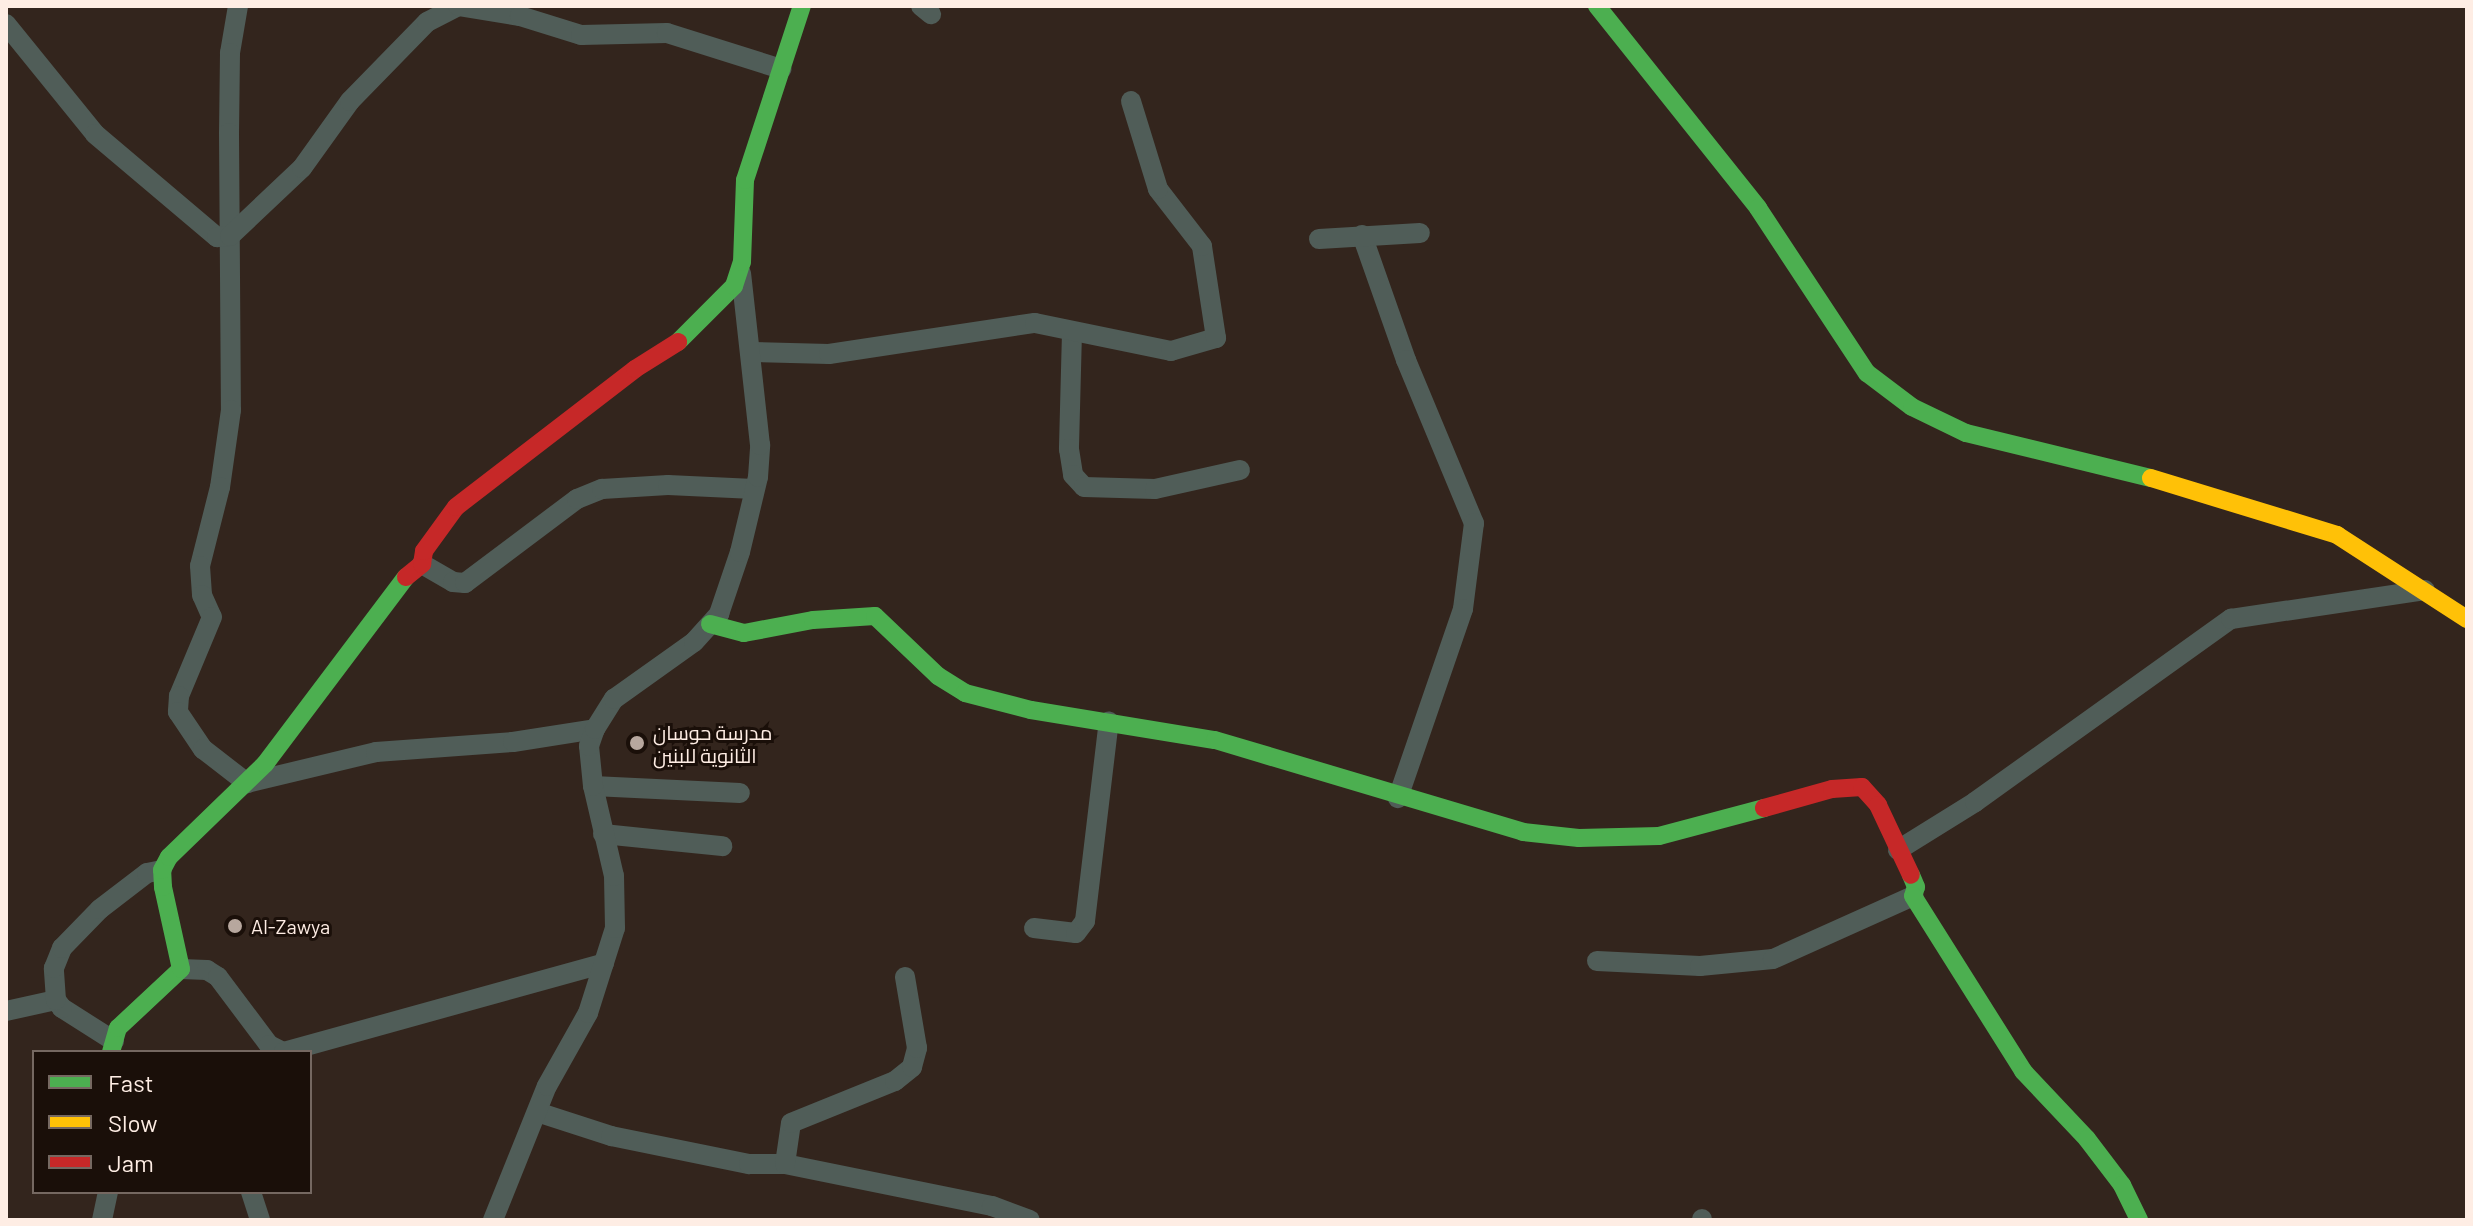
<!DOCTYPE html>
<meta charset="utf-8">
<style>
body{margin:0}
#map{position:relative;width:2473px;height:1226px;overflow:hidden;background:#33251d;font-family:Barlow,Cairo,sans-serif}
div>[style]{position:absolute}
.street>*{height:20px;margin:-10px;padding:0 10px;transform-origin:10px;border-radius:10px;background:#505d58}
.fast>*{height:18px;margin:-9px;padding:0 9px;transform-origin:9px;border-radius:9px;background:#4caf50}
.slow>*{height:18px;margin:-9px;padding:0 9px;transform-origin:9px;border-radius:9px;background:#ffc107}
.jam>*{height:18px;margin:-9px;padding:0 9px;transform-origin:9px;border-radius:9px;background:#c62828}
.dots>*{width:22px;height:22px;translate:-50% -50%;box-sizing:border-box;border:4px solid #1a0f09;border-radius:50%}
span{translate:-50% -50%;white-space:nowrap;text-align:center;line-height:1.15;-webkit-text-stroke:6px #1a0f09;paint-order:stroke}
.poi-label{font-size:20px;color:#feede4}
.left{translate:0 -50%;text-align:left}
.frame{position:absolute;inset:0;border:8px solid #feede4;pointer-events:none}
.legend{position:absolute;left:32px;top:1050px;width:280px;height:144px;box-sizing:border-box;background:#1a0f09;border:2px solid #756861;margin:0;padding:10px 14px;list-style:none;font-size:24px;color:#feede4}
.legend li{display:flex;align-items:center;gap:16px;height:40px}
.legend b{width:40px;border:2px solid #756861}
</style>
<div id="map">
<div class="street">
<i style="left:238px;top:6px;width:48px;rotate:99.7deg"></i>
<i style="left:230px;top:53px;width:80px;rotate:90.7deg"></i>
<i style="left:229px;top:133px;width:277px;rotate:89.6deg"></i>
<i style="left:231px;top:410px;width:78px;rotate:98.1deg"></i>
<i style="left:220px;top:487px;width:81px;rotate:104.2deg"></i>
<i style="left:200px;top:566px;width:29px;rotate:86deg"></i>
<i style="left:202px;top:595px;width:24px;rotate:66deg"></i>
<i style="left:212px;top:617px;width:86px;rotate:112.7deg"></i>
<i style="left:179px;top:696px;width:16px;rotate:94deg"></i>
<i style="left:178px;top:712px;width:45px;rotate:56deg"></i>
<i style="left:203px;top:749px;width:56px;rotate:37.7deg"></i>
<i style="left:247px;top:783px;width:133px;rotate:-13.5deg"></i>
<i style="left:376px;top:752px;width:137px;rotate:-4.2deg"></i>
<i style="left:513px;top:742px;width:83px;rotate:-9deg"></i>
<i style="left:921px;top:6px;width:13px;rotate:39deg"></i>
<i style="left:6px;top:24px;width:141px;rotate:51deg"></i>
<i style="left:95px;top:134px;width:160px;rotate:40.2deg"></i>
<i style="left:217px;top:237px;width:13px;rotate:-4deg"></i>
<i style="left:230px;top:236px;width:99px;rotate:-43.4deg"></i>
<i style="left:302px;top:168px;width:82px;rotate:-54.4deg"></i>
<i style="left:350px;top:101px;width:110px;rotate:-45.7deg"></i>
<i style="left:427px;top:22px;width:35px;rotate:-27deg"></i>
<i style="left:458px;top:6px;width:63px;rotate:9.2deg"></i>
<i style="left:520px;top:16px;width:64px;rotate:17.3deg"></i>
<i style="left:581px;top:35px;width:86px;rotate:-1.3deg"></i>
<i style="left:667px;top:33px;width:120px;rotate:17.5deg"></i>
<i style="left:1362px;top:235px;width:133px;rotate:70.6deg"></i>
<i style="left:1406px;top:360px;width:177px;rotate:67.4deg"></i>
<i style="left:1474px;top:523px;width:87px;rotate:97.3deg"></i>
<i style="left:1463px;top:609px;width:200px;rotate:109deg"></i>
<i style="left:1319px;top:239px;width:101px;rotate:-3.4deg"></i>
<i style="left:1072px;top:332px;width:117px;rotate:91.5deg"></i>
<i style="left:1069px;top:449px;width:26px;rotate:81deg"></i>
<i style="left:1073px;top:475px;width:16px;rotate:47deg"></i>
<i style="left:1084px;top:487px;width:71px;rotate:1.6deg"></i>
<i style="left:1155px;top:489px;width:87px;rotate:-12.6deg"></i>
<i style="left:751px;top:352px;width:78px;rotate:1.5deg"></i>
<i style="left:829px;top:354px;width:208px;rotate:-8.6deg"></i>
<i style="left:1035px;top:323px;width:139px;rotate:11.6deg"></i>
<i style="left:1171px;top:351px;width:47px;rotate:-16.1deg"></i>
<i style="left:1216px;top:338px;width:93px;rotate:-98.7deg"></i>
<i style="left:1202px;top:246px;width:72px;rotate:-127.7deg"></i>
<i style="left:1158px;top:189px;width:92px;rotate:-107.1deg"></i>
<i style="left:422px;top:564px;width:36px;rotate:30deg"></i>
<i style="left:453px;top:582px;width:12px;rotate:5deg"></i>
<i style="left:465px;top:583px;width:140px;rotate:-36.9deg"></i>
<i style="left:577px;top:499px;width:27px;rotate:-22deg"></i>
<i style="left:602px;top:489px;width:66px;rotate:-3.5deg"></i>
<i style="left:668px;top:485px;width:86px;rotate:2.7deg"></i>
<i style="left:593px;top:786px;width:147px;rotate:2.7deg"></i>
<i style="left:603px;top:834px;width:120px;rotate:5.8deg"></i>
<i style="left:1898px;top:850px;width:91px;rotate:-31.9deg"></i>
<i style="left:1975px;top:802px;width:315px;rotate:-35.6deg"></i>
<i style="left:2231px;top:619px;width:196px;rotate:-8.5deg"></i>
<i style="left:1034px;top:928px;width:42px;rotate:6.8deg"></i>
<i style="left:1076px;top:933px;width:15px;rotate:-53deg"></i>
<i style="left:1085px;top:921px;width:201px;rotate:-83.2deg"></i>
<i style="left:1597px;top:961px;width:103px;rotate:2.8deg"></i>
<i style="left:1700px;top:966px;width:73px;rotate:-5.5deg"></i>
<i style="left:1773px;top:959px;width:154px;rotate:-24.2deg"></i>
<i style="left:181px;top:969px;width:26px;rotate:2deg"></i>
<i style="left:207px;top:970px;width:13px;rotate:32deg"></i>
<i style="left:218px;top:977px;width:85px;rotate:53.1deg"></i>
<i style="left:269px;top:1045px;width:16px;rotate:27deg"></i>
<i style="left:6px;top:1011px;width:51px;rotate:-12.4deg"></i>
<i style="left:114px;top:1041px;width:62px;rotate:-147.6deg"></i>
<i style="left:62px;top:1008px;width:10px;rotate:-127deg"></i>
<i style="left:56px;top:1000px;width:32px;rotate:-94deg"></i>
<i style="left:54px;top:968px;width:22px;rotate:-68deg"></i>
<i style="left:62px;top:948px;width:54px;rotate:-45.7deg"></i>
<i style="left:100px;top:909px;width:59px;rotate:-37.5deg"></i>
<i style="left:147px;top:873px;width:15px;rotate:-11deg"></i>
<i style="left:284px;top:1052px;width:332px;rotate:-15.5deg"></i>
<i style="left:537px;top:1112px;width:78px;rotate:18deg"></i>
<i style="left:611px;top:1136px;width:141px;rotate:11.5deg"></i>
<i style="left:749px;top:1164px;width:36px"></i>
<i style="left:785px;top:1164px;width:211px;rotate:11.5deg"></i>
<i style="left:992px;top:1206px;width:40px;rotate:20.2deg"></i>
<i style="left:785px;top:1164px;width:41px;rotate:-81.7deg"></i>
<i style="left:791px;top:1123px;width:112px;rotate:-22deg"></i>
<i style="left:895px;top:1081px;width:22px;rotate:-39deg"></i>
<i style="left:912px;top:1067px;width:20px;rotate:-75deg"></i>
<i style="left:917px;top:1048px;width:72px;rotate:-99.6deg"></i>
<i style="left:251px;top:1192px;width:29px;rotate:72deg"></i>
<i style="left:1702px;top:1219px;width:1px;rotate:90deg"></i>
<i style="left:102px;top:1220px;width:29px;rotate:-78deg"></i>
<i style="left:493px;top:1220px;width:144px;rotate:-68.1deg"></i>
<i style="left:547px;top:1086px;width:84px;rotate:-60.7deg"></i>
<i style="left:588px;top:1013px;width:89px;rotate:-72.4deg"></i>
<i style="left:615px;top:928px;width:52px;rotate:-91.1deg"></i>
<i style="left:614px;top:876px;width:92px;rotate:-103.1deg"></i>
<i style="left:593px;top:786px;width:40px;rotate:-95.7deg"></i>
<i style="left:589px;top:746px;width:18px;rotate:-71deg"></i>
<i style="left:595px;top:729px;width:36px;rotate:-58deg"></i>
<i style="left:614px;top:699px;width:98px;rotate:-35.5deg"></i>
<i style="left:694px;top:642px;width:38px;rotate:-48deg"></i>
<i style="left:719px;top:614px;width:65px;rotate:-71.3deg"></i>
<i style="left:740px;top:552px;width:77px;rotate:-76.5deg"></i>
<i style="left:758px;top:477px;width:32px;rotate:-86deg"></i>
<i style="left:760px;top:445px;width:173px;rotate:-96.3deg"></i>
</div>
<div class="fast">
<i style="left:1597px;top:6px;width:258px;rotate:51.4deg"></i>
<i style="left:1758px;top:208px;width:198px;rotate:56.6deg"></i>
<i style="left:1867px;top:373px;width:56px;rotate:37.1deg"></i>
<i style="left:1912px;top:407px;width:60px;rotate:25.7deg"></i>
<i style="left:1966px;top:433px;width:190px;rotate:13.7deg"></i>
<i style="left:678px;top:342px;width:79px;rotate:-45deg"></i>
<i style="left:734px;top:286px;width:25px;rotate:-72deg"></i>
<i style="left:742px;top:262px;width:82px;rotate:-87.9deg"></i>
<i style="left:745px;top:180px;width:183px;rotate:-71.9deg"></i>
<i style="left:710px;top:624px;width:35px;rotate:15deg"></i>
<i style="left:744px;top:633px;width:70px;rotate:-10.7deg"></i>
<i style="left:813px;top:620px;width:62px;rotate:-3.7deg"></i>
<i style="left:875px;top:616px;width:87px;rotate:43.6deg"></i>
<i style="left:938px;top:676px;width:32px;rotate:32deg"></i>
<i style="left:965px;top:693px;width:68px;rotate:14.4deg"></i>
<i style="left:1031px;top:710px;width:186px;rotate:9.3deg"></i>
<i style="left:1215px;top:740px;width:321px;rotate:16.6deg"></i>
<i style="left:1523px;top:832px;width:56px;rotate:6.1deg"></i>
<i style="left:1579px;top:838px;width:80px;rotate:-1.4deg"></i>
<i style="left:1659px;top:836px;width:109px;rotate:-14.9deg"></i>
<i style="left:1911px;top:875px;width:13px;rotate:67deg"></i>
<i style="left:1916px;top:887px;width:9px;rotate:108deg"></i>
<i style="left:1913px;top:896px;width:207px;rotate:57.8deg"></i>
<i style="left:2023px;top:1071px;width:93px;rotate:46.7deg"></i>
<i style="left:2087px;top:1139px;width:58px;rotate:52.7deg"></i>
<i style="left:2122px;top:1185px;width:39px;rotate:64deg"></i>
<i style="left:111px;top:1052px;width:25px;rotate:-74deg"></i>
<i style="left:118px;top:1028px;width:86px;rotate:-43.1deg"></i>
<i style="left:181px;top:969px;width:84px;rotate:-102.4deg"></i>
<i style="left:163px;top:887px;width:17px;rotate:-93deg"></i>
<i style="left:162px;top:870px;width:15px;rotate:-62deg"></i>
<i style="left:169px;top:857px;width:134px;rotate:-44.1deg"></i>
<i style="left:265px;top:764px;width:234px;rotate:-53deg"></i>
</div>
<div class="slow">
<i style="left:2151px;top:478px;width:195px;rotate:17deg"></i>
<i style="left:2337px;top:535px;width:155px;rotate:32.9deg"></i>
</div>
<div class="jam">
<i style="left:406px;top:577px;width:21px;rotate:-39deg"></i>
<i style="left:422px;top:564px;width:13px;rotate:-81deg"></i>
<i style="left:424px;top:551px;width:54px;rotate:-54deg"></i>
<i style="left:456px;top:507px;width:226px;rotate:-37.6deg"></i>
<i style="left:635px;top:369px;width:51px;rotate:-32.1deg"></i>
<i style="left:1764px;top:808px;width:71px;rotate:-15.6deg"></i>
<i style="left:1832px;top:789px;width:30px;rotate:-4deg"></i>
<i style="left:1862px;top:787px;width:24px;rotate:48deg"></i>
<i style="left:1878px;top:805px;width:77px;rotate:64.8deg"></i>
</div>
<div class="dots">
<i style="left:637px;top:743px;background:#b7a79e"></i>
<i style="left:235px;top:926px;background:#b7a79e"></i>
</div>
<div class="poi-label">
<span class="left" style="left:653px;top:744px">مدرسة حوسان<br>الثانوية للبنين</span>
<span class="left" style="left:251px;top:926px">Al-Zawya</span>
</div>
<div class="frame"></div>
<ul class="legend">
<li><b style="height:10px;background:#4caf50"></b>Fast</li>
<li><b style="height:10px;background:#ffc107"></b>Slow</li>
<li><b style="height:10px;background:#c62828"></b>Jam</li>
</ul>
</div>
